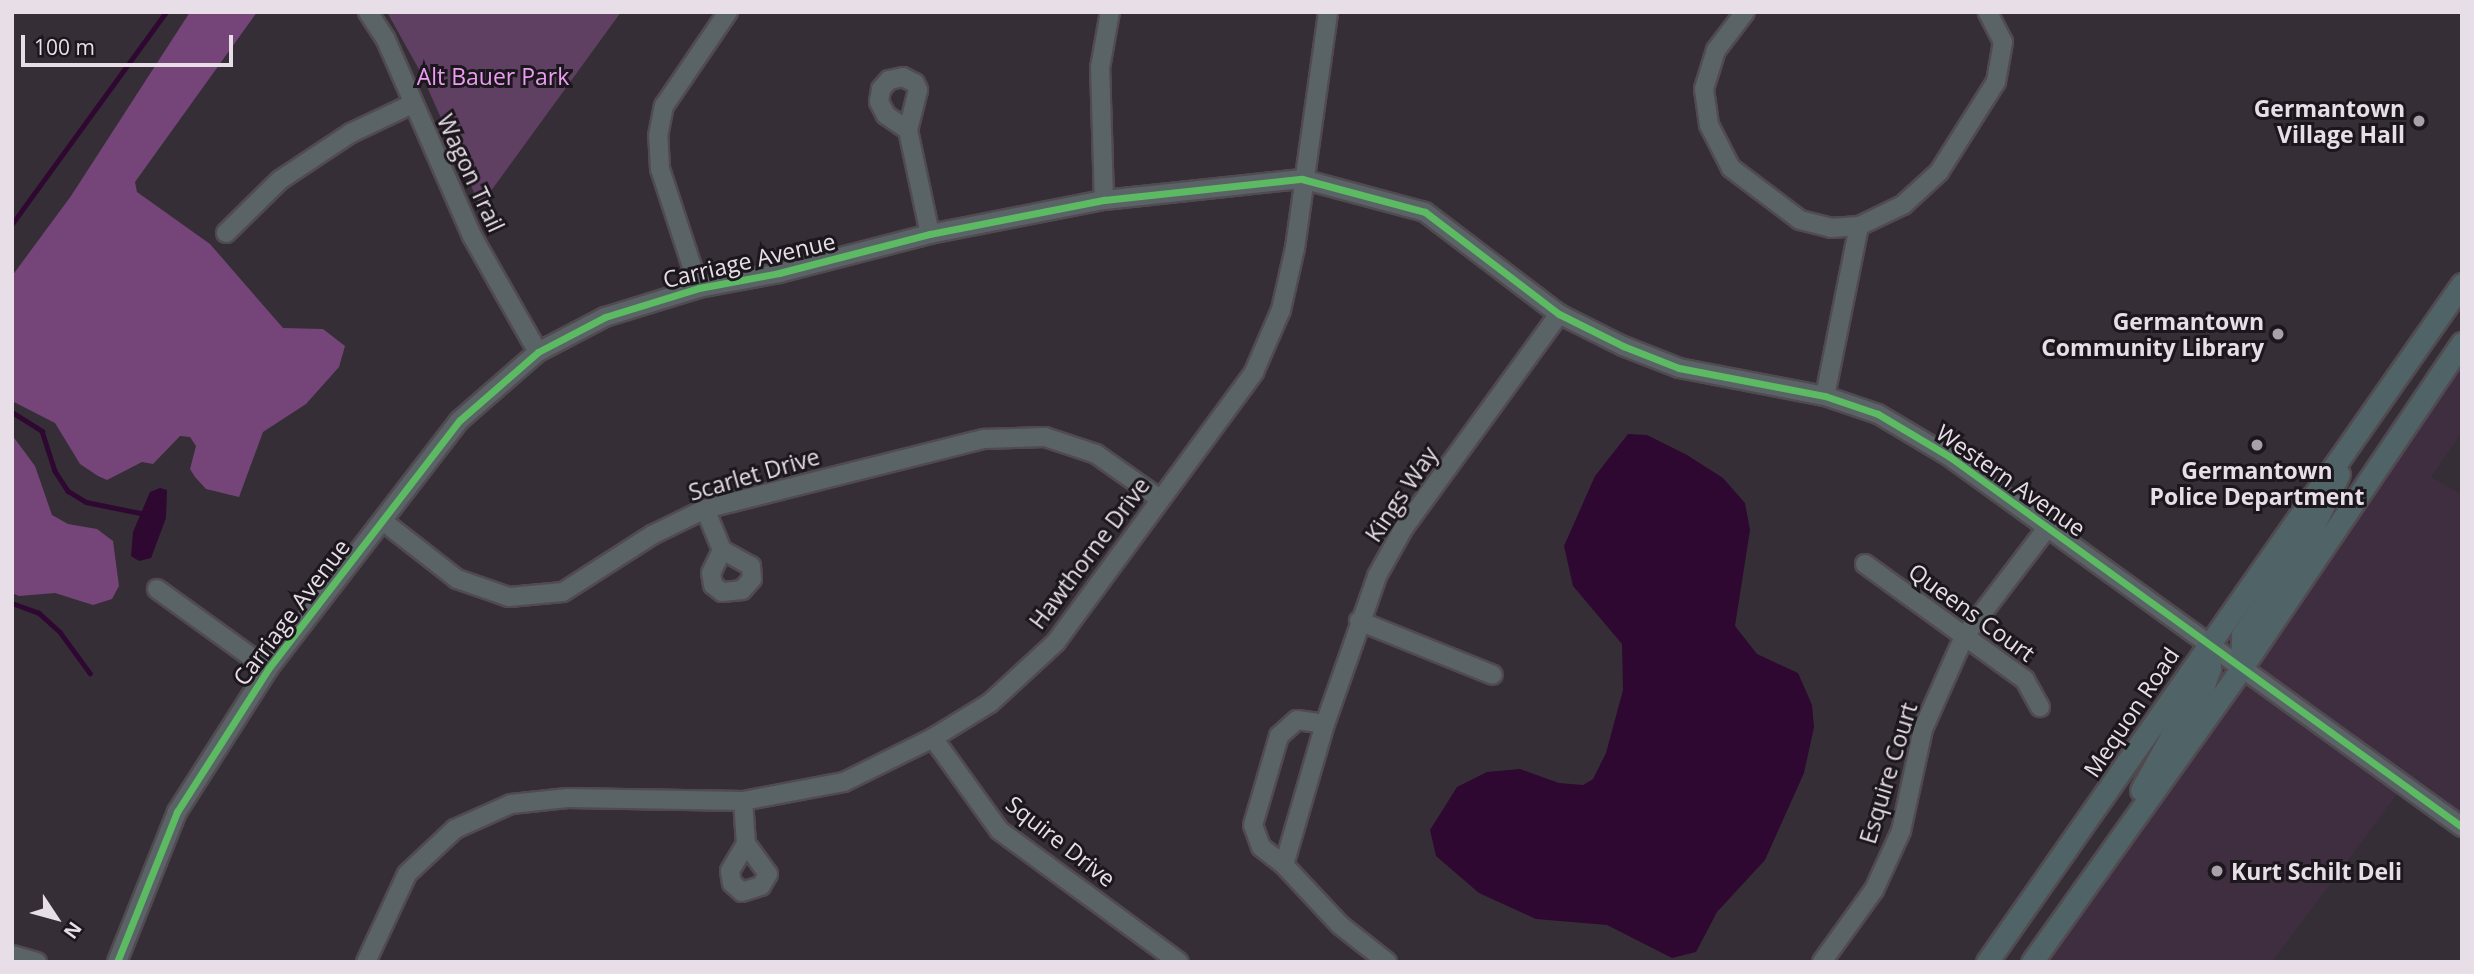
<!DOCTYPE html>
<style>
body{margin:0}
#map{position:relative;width:2474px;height:974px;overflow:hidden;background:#362e36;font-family:"Open Sans",sans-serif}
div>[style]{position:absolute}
.built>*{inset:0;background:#3f2e40}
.green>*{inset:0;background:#604062}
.forest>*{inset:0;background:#754479}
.water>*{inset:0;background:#2e0831}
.stream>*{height:4.5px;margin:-2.25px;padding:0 2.25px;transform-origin:2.25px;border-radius:2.25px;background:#2e0831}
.roads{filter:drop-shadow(2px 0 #514b51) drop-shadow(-2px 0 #514b51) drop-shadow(0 2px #514b51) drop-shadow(0 -2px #514b51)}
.minor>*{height:18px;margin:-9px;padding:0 9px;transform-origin:9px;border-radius:9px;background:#5a6467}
.major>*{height:21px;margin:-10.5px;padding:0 10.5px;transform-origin:10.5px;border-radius:10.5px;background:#506467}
.cycleway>*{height:7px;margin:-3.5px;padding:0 3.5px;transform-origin:3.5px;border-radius:3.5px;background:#5cba63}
.dots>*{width:19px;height:19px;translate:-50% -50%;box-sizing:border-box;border:4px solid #1c161d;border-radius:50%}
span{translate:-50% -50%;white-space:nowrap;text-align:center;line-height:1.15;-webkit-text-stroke:6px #1c161d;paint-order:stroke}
.park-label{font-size:23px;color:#ec9cf2}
.poi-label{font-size:23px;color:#e7dee7;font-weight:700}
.right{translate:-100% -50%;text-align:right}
.left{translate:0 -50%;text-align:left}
.street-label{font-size:23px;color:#e7dee7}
.frame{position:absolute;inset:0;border:14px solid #e7dee7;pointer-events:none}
.north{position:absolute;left:21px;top:883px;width:70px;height:70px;-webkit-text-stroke:5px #1c161d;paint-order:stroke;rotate:126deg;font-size:19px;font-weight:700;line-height:28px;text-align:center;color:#e7dee7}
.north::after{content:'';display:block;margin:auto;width:24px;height:32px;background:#e7dee7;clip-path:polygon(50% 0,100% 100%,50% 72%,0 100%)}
.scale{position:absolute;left:21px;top:35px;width:212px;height:32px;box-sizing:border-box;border:4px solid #e7dee7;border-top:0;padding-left:9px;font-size:21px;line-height:24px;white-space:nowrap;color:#e7dee7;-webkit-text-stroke:5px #1c161d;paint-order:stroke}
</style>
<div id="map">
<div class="built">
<i style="clip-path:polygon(2462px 356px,2462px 432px,2431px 477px,2462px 495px,2462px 813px,2408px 779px,2272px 962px,2048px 962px,2275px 640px,2335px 544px)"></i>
</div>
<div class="green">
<i style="clip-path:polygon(387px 12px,621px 12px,480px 206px,421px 73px)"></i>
</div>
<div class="forest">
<i style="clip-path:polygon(190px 12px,257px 12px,135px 182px,137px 192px,210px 244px,283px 328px,323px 329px,345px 346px,339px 367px,306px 404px,263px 432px,239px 497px,206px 489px,195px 477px,190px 469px,196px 446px,190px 437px,180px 436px,153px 464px,142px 462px,107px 480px,98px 476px,80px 464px,55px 423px,12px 401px,12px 276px,71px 196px)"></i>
<i style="clip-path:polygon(12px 435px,35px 466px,52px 515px,68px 524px,97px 529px,113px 541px,119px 586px,112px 599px,93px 605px,55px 593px,19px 596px,12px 593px)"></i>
</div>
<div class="water">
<i style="clip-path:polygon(1628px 434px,1647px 435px,1687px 455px,1723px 478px,1745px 503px,1750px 530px,1735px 626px,1757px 654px,1798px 673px,1812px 705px,1814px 727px,1804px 773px,1765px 860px,1717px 912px,1696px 952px,1672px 958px,1607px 925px,1536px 919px,1479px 893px,1436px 856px,1430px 830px,1457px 787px,1487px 772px,1520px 769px,1559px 783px,1583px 785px,1593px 779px,1606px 753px,1623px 690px,1622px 644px,1573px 586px,1564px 546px,1595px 476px)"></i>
<i style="clip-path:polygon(160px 488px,167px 490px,166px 518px,151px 558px,139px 561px,131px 556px,133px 532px,150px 492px)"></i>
</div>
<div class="stream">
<i style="left:12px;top:224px;width:262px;rotate:-54deg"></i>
<i style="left:12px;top:412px;width:36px;rotate:32deg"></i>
<i style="left:42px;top:431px;width:42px;rotate:72deg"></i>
<i style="left:55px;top:471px;width:24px;rotate:57deg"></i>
<i style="left:68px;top:491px;width:21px;rotate:31deg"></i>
<i style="left:86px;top:502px;width:55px;rotate:11.5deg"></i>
<i style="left:12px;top:603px;width:29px;rotate:20deg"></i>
<i style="left:39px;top:613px;width:28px;rotate:42deg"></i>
<i style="left:60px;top:632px;width:51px;rotate:53.8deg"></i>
</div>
<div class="roads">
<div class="minor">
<i style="left:368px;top:12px;width:33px;rotate:57deg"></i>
<i style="left:386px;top:40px;width:214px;rotate:66.3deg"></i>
<i style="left:472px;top:236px;width:133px;rotate:60.4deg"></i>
<i style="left:1745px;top:12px;width:48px;rotate:127.3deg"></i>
<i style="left:1716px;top:50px;width:41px;rotate:107.1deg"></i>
<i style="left:1704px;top:89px;width:36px;rotate:82deg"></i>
<i style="left:1709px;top:125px;width:48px;rotate:62.9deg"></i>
<i style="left:1731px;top:168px;width:86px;rotate:37deg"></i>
<i style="left:1800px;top:220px;width:32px;rotate:14deg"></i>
<i style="left:1831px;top:228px;width:28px;rotate:-4deg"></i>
<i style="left:1859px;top:226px;width:49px;rotate:-25.5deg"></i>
<i style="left:1903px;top:205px;width:49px;rotate:-42.5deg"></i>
<i style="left:1939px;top:172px;width:107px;rotate:-57.7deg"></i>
<i style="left:1996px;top:82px;width:41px;rotate:-80.1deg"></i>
<i style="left:2003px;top:42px;width:34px;rotate:-117deg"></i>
<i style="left:908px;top:130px;width:27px;rotate:-146deg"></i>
<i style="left:886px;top:115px;width:15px;rotate:-118deg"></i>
<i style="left:879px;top:102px;width:13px;rotate:-81deg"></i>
<i style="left:881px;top:89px;width:12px;rotate:-48deg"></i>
<i style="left:889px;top:80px;width:14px;rotate:-12deg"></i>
<i style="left:903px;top:77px;width:13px;rotate:27deg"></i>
<i style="left:915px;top:83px;width:8px;rotate:67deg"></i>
<i style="left:918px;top:90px;width:41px;rotate:104deg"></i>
<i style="left:908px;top:130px;width:106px;rotate:78.1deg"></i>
<i style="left:1104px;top:200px;width:132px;rotate:-91.7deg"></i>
<i style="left:1100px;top:68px;width:57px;rotate:-79.9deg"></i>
<i style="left:226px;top:233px;width:76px;rotate:-44.5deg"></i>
<i style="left:280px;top:180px;width:85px;rotate:-33.5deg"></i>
<i style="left:351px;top:133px;width:68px;rotate:-25.4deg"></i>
<i style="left:699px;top:288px;width:125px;rotate:-108.1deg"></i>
<i style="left:660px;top:169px;width:33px;rotate:-93deg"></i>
<i style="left:658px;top:136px;width:31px;rotate:-79deg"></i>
<i style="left:664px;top:106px;width:114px;rotate:-55.8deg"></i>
<i style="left:1825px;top:396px;width:173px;rotate:-78.7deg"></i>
<i style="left:705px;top:509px;width:44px;rotate:67.5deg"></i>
<i style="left:722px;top:550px;width:33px;rotate:29deg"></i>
<i style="left:751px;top:566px;width:13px;rotate:86deg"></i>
<i style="left:752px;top:579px;width:15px;rotate:132deg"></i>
<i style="left:742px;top:590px;width:20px;rotate:174deg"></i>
<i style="left:722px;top:592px;width:11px;rotate:-142deg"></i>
<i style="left:713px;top:585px;width:12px;rotate:-99deg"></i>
<i style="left:711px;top:573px;width:25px;rotate:-64deg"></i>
<i style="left:384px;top:522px;width:93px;rotate:38deg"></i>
<i style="left:457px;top:579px;width:55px;rotate:19.1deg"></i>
<i style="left:509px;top:597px;width:54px;rotate:-5.3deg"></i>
<i style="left:563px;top:592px;width:106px;rotate:-32.6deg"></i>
<i style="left:652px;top:535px;width:59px;rotate:-26.1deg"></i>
<i style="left:705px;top:509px;width:288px;rotate:-14.1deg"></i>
<i style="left:984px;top:439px;width:61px;rotate:-1.9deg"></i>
<i style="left:1045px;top:437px;width:54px;rotate:18.4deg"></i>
<i style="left:1096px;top:454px;width:78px;rotate:35.1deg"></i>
<i style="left:1865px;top:564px;width:198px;rotate:35.9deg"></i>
<i style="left:2025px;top:680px;width:31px;rotate:61deg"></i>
<i style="left:157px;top:589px;width:137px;rotate:35.8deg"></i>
<i style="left:1359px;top:621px;width:144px;rotate:21.9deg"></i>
<i style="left:933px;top:738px;width:113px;rotate:54.3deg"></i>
<i style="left:999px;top:830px;width:223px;rotate:36.3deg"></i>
<i style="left:743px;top:801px;width:43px;rotate:86deg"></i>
<i style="left:746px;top:844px;width:31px;rotate:121deg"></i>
<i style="left:730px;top:871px;width:12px;rotate:81deg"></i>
<i style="left:732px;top:883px;width:13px;rotate:42deg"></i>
<i style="left:742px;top:892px;width:20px;rotate:-18deg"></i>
<i style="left:761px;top:886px;width:14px;rotate:-60deg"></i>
<i style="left:768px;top:874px;width:37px;rotate:-126deg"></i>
<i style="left:1284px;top:865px;width:29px;rotate:-142deg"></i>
<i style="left:1261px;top:847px;width:23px;rotate:-110deg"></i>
<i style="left:1253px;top:825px;width:93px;rotate:-73.7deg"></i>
<i style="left:1279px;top:736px;width:24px;rotate:-42deg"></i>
<i style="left:1297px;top:720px;width:28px;rotate:8deg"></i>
<i style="left:12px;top:955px;width:26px;rotate:16deg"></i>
<i style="left:117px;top:962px;width:162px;rotate:-68.2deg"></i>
<i style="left:177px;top:812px;width:169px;rotate:-57.5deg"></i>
<i style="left:268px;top:669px;width:314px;rotate:-52.4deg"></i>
<i style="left:460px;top:420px;width:103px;rotate:-41.1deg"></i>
<i style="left:538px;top:352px;width:76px;rotate:-27.6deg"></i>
<i style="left:605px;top:317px;width:98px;rotate:-17.1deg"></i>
<i style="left:699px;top:288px;width:81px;rotate:-10.6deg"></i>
<i style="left:779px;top:273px;width:156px;rotate:-14.5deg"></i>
<i style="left:930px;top:234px;width:177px;rotate:-11.1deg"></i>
<i style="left:1104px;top:200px;width:199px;rotate:-6.1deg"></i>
<i style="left:1302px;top:179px;width:127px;rotate:15deg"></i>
<i style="left:1425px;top:212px;width:168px;rotate:37.3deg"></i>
<i style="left:1559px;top:314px;width:72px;rotate:26.6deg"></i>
<i style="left:1623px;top:346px;width:60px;rotate:21.4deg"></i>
<i style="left:1679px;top:368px;width:149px;rotate:10.9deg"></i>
<i style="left:1825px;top:396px;width:56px;rotate:18.8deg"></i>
<i style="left:1878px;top:414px;width:84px;rotate:30.8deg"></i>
<i style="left:1950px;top:457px;width:632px;rotate:35.85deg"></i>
<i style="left:366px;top:962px;width:97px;rotate:-65deg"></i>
<i style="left:407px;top:874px;width:66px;rotate:-43.2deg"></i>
<i style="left:455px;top:829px;width:61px;rotate:-24.1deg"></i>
<i style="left:511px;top:804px;width:57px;rotate:-6deg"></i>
<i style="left:568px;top:798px;width:175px;rotate:1deg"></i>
<i style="left:743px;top:801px;width:103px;rotate:-10.7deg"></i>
<i style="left:844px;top:782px;width:99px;rotate:-26.3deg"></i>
<i style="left:933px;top:738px;width:67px;rotate:-31.6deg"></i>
<i style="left:990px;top:703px;width:90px;rotate:-42.7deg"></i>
<i style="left:1056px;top:642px;width:335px;rotate:-53.7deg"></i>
<i style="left:1254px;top:372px;width:68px;rotate:-66.5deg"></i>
<i style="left:1281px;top:310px;width:64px;rotate:-77.3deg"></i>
<i style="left:1295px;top:248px;width:238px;rotate:-82deg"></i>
<i style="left:1387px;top:962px;width:60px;rotate:-141.8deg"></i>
<i style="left:1340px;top:925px;width:82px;rotate:-133deg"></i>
<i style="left:1284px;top:865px;width:147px;rotate:-73.8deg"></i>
<i style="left:1325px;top:724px;width:157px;rotate:-70.6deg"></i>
<i style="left:1377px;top:576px;width:54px;rotate:-61deg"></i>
<i style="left:1403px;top:529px;width:266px;rotate:-54deg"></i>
<i style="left:1822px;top:962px;width:89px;rotate:-54.2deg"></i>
<i style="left:1874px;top:890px;width:65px;rotate:-65.4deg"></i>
<i style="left:1901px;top:831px;width:104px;rotate:-77.8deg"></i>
<i style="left:1923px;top:729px;width:101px;rotate:-66deg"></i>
<i style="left:1964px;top:637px;width:137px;rotate:-52.7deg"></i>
</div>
<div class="major">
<i style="left:2241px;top:669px;width:34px;rotate:-88deg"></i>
<i style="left:2242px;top:635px;width:118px;rotate:-56deg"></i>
<i style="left:2308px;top:537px;width:70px;rotate:-63.8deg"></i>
<i style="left:2141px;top:790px;width:70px;rotate:-60.9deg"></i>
<i style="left:2175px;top:729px;width:47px;rotate:-54.6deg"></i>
<i style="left:2202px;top:691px;width:24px;rotate:-71deg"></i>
<i style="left:2210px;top:668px;width:23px;rotate:-95deg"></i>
<i style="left:1987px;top:962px;width:828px;rotate:-54.99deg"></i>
<i style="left:2032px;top:962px;width:360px;rotate:-54.5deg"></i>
<i style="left:2241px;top:669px;width:394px;rotate:-55.9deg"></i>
</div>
</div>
<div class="cycleway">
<i style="left:117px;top:962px;width:162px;rotate:-68.2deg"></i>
<i style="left:177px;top:812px;width:169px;rotate:-57.5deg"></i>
<i style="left:268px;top:669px;width:314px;rotate:-52.4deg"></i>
<i style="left:460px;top:420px;width:103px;rotate:-41.1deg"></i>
<i style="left:538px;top:352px;width:76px;rotate:-27.6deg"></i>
<i style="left:605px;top:317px;width:98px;rotate:-17.1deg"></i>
<i style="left:699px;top:288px;width:81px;rotate:-10.6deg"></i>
<i style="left:779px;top:273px;width:156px;rotate:-14.5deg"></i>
<i style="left:930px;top:234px;width:177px;rotate:-11.1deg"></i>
<i style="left:1104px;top:200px;width:199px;rotate:-6.1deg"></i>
<i style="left:1302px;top:179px;width:127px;rotate:15deg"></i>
<i style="left:1425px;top:212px;width:168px;rotate:37.3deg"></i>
<i style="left:1559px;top:314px;width:72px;rotate:26.6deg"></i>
<i style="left:1623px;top:346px;width:60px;rotate:21.4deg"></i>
<i style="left:1679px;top:368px;width:149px;rotate:10.9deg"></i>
<i style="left:1825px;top:396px;width:56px;rotate:18.8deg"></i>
<i style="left:1878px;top:414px;width:84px;rotate:30.8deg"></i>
<i style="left:1950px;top:457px;width:632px;rotate:35.85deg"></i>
</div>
<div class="dots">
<i style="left:2419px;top:121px;background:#a9a0a9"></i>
<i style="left:2278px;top:334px;background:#a9a0a9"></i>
<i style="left:2257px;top:445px;background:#a9a0a9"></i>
<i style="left:2217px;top:871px;background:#a9a0a9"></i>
</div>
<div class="park-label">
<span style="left:493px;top:76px">Alt Bauer Park</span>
</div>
<div class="poi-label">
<span class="right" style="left:2405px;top:121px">Germantown<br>Village Hall</span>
<span class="right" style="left:2264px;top:334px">Germantown<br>Community Library</span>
<span style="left:2257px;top:483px">Germantown<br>Police Department</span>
<span class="left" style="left:2231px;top:871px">Kurt Schilt Deli</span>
</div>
<div class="street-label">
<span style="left:471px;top:173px;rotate:65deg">Wagon Trail</span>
<span style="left:749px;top:260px;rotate:-13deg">Carriage Avenue</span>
<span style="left:754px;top:474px;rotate:-16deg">Scarlet Drive</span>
<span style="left:2011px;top:480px;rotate:35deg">Western Avenue</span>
<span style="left:1401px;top:494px;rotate:-56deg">Kings Way</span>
<span style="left:1089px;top:553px;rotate:-53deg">Hawthorne Drive</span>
<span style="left:291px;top:612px;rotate:-53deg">Carriage Avenue</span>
<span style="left:1972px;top:612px;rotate:36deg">Queens Court</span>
<span style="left:2131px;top:712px;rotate:-56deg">Mequon Road</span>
<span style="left:1888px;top:773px;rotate:-73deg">Esquire Court</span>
<span style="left:1061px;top:841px;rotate:38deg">Squire Drive</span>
</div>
<div class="frame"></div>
<div class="north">N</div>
<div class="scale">100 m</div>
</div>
